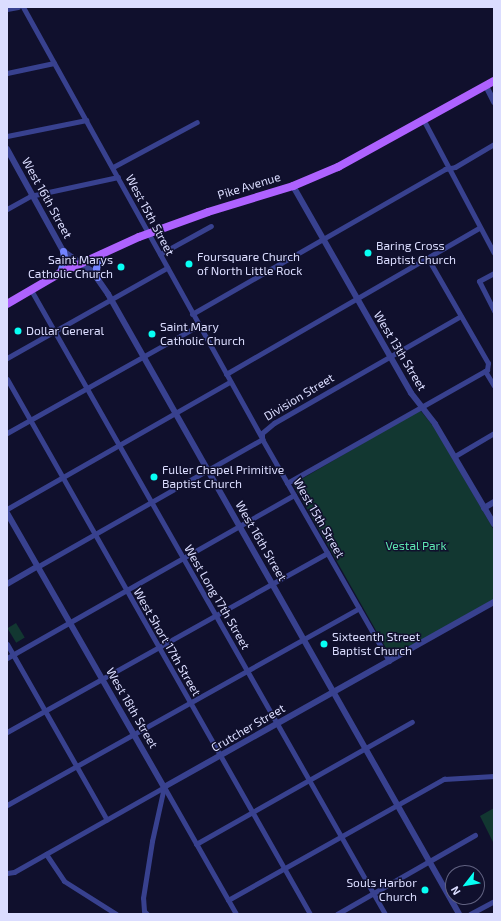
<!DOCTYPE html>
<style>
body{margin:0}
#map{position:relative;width:501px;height:921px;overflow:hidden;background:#10102d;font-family:"Exo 2",sans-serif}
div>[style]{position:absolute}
.green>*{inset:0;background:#123731;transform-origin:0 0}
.minor>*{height:5px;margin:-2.5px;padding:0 2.5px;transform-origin:2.5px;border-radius:2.5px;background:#38418f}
.tertiary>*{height:6px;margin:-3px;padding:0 3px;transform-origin:3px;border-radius:3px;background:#38418f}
.secondary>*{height:7px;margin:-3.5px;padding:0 3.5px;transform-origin:3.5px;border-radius:3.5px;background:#7283ff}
.primary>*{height:8px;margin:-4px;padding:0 4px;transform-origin:4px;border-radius:4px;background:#ae62ff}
.dots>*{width:11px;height:11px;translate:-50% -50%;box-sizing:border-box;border:2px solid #10102d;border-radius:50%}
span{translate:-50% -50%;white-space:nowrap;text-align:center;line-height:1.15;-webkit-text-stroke:3px #10102d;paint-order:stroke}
.street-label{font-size:12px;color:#dbddff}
.poi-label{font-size:12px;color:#dbddff}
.left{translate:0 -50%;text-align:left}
.right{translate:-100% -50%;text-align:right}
.park-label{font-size:12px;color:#5ee8b2}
.frame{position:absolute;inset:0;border:8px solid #dbddff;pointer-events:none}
.north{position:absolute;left:445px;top:865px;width:40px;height:40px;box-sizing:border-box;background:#10102d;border:1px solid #616281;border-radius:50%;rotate:239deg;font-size:11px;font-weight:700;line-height:16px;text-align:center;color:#dbddff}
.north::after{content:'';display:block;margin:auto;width:14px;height:18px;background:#07fff4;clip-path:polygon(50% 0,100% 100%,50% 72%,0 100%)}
</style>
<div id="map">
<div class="green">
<i style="clip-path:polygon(420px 410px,434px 427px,494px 530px,494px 599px,391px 657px,293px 484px)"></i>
<i style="left:16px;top:623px;width:17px;height:10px;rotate:59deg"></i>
<i style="clip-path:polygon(494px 808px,494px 844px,480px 816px)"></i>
</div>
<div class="minor">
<i style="left:23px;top:7px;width:494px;rotate:61deg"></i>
<i style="left:262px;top:439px;width:256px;rotate:60.2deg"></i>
<i style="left:7px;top:9px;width:11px;rotate:-10deg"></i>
<i style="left:7px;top:73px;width:48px;rotate:-12deg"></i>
<i style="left:424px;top:121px;width:149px;rotate:62.1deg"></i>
<i style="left:7px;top:136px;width:81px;rotate:-11.4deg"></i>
<i style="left:113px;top:167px;width:95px;rotate:-28.2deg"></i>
<i style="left:7px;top:209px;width:26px;rotate:-29deg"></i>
<i style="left:30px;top:196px;width:90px;rotate:-12.2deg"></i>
<i style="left:160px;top:254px;width:58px;rotate:-28.8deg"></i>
<i style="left:494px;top:273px;width:17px;rotate:152deg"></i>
<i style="left:479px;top:281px;width:34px;rotate:63deg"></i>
<i style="left:31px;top:290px;width:717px;rotate:60.43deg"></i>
<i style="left:192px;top:314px;width:292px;rotate:-29.8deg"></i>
<i style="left:445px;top:169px;width:10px;rotate:-11deg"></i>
<i style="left:455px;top:167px;width:45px;rotate:-30.5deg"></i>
<i style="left:7px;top:358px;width:184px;rotate:-29.4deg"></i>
<i style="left:485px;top:371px;width:17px;rotate:59deg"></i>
<i style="left:226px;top:374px;width:292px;rotate:-30deg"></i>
<i style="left:7px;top:379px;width:615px;rotate:60.47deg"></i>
<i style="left:7px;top:433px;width:219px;rotate:-29.3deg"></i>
<i style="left:455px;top:456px;width:45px;rotate:-30.5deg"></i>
<i style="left:287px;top:483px;width:230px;rotate:-29.5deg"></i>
<i style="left:487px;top:370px;width:7px;rotate:-82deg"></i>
<i style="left:488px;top:363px;width:122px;rotate:-119.9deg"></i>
<i style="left:7px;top:509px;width:257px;rotate:-29.7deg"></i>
<i style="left:37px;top:567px;width:259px;rotate:-29.6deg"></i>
<i style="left:262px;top:439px;width:6px;rotate:-90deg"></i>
<i style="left:262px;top:433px;width:16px;rotate:-40deg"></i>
<i style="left:274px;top:423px;width:215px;rotate:-29.8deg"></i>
<i style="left:7px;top:644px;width:202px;rotate:60.4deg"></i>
<i style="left:7px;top:658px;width:330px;rotate:-29.6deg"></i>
<i style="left:7px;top:732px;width:367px;rotate:-29.2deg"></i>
<i style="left:164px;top:787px;width:146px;rotate:60.4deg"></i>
<i style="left:7px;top:805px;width:403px;rotate:-29.2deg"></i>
<i style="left:196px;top:844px;width:248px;rotate:-29.5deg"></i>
<i style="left:46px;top:854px;width:32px;rotate:56deg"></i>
<i style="left:64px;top:881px;width:62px;rotate:32.4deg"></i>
<i style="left:7px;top:873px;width:7px;rotate:-8deg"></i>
<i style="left:14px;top:872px;width:172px;rotate:-29.5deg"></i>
<i style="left:228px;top:900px;width:248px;rotate:-29.3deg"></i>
<i style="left:444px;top:779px;width:50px;rotate:-3.4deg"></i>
<i style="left:147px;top:914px;width:4px;rotate:-135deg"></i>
<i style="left:144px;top:911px;width:13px;rotate:-94deg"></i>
<i style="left:143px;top:898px;width:58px;rotate:-81deg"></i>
<i style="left:152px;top:841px;width:55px;rotate:-77.5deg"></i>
<i style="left:337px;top:914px;width:159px;rotate:-29.8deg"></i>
<i style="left:470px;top:914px;width:27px;rotate:-28deg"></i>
</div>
<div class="tertiary">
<i style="left:486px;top:86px;width:18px;rotate:63deg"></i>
<i style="left:7px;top:149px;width:116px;rotate:61.2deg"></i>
<i style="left:63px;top:251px;width:35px;rotate:35deg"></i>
<i style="left:92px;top:271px;width:28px;rotate:55deg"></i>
<i style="left:108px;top:294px;width:712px;rotate:60.48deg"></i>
<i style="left:293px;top:186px;width:238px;rotate:60.3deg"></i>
<i style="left:411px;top:393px;width:39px;rotate:52deg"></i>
<i style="left:435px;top:424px;width:116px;rotate:59.5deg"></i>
<i style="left:484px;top:508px;width:12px;rotate:-31deg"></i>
<i style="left:7px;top:513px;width:316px;rotate:60.2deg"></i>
<i style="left:164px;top:787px;width:378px;rotate:-29.3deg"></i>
<i style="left:7px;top:584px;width:34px;rotate:-30deg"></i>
</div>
<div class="secondary">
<i style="left:60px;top:273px;width:16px;rotate:-76deg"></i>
<i style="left:64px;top:257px;width:6px;rotate:-99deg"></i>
<i style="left:97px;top:277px;width:9px;rotate:-96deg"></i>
<i style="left:96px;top:268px;width:16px;rotate:-68deg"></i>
</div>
<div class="primary">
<i style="left:7px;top:304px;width:61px;rotate:-30.3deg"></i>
<i style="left:60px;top:273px;width:87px;rotate:-24.5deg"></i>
<i style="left:139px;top:237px;width:73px;rotate:-19.9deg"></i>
<i style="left:208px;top:212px;width:89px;rotate:-17deg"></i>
<i style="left:293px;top:186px;width:49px;rotate:-22.9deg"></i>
<i style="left:338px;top:167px;width:178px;rotate:-28.9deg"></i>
</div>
<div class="dots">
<i style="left:368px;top:253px;background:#07fff4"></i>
<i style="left:189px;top:264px;background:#07fff4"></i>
<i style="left:121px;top:267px;background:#07fff4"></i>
<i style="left:18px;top:331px;background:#07fff4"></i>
<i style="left:152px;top:334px;background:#07fff4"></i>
<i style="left:154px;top:477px;background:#07fff4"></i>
<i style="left:324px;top:644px;background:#07fff4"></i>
<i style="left:425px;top:890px;background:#07fff4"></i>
</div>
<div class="street-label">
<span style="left:249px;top:186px;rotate:-17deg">Pike Avenue</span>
<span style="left:47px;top:198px;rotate:61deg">West 16th Street</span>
<span style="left:150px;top:215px;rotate:62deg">West 15th Street</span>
<span style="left:400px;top:351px;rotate:59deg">West 13th Street</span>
<span style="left:299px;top:397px;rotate:-31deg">Division Street</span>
<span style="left:319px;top:518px;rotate:60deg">West 15th Street</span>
<span style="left:261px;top:541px;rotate:60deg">West 16th Street</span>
<span style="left:217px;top:597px;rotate:60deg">West Long 17th Street</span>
<span style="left:167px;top:642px;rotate:60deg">West Short 17th Street</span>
<span style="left:132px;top:708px;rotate:60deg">West 18th Street</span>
<span style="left:248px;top:728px;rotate:-30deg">Crutcher Street</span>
</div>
<div class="poi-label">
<span class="left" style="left:376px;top:253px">Baring Cross<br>Baptist Church</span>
<span class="left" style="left:197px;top:264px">Foursquare Church<br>of North Little Rock</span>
<span class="right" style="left:113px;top:267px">Saint Marys<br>Catholic Church</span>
<span class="left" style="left:160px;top:334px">Saint Mary<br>Catholic Church</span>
<span class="left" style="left:26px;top:331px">Dollar General</span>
<span class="left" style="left:162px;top:477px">Fuller Chapel Primitive<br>Baptist Church</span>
<span class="left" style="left:332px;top:644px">Sixteenth Street<br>Baptist Church</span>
<span class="right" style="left:417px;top:890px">Souls Harbor<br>Church</span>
</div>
<div class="park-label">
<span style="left:416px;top:546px">Vestal Park</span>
</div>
<div class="frame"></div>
<div class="north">N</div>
</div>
